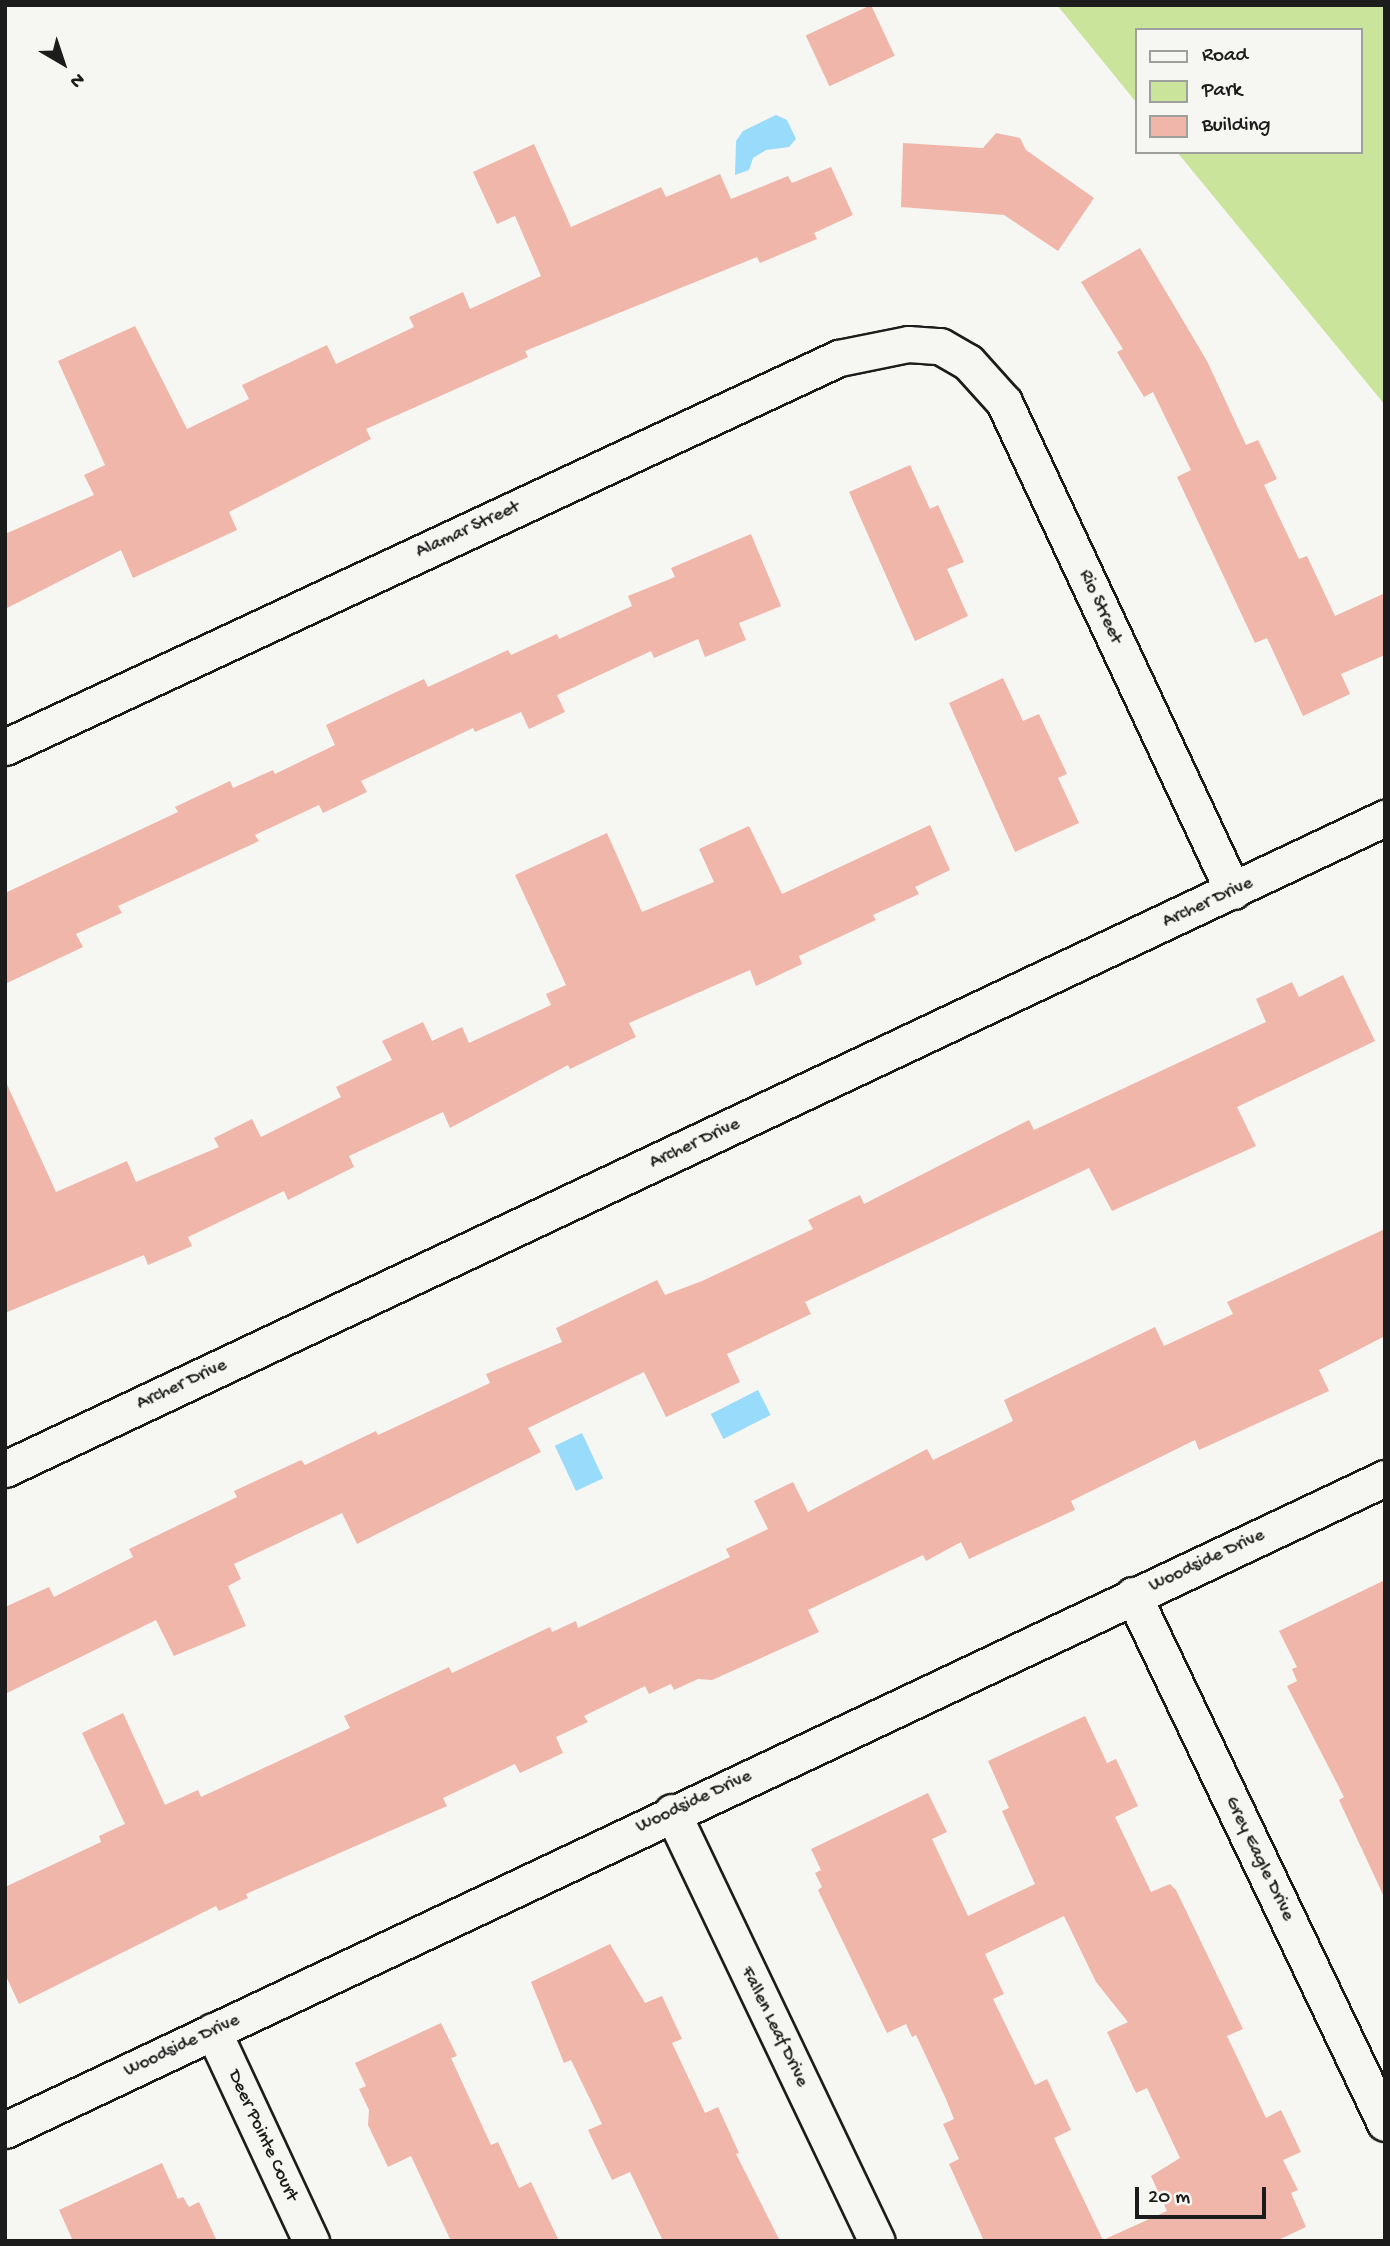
<!DOCTYPE html>
<style>
body{margin:0}
#map{position:relative;width:1390px;height:2246px;overflow:hidden;background:#f6f6f2;font-family:"Gochi Hand",sans-serif}
div>[style]{position:absolute}
.green>*{inset:0;background:#cae49b}
.water>*{inset:0;background:#99dbfb;transform-origin:0 0}
.building>*{inset:0;background:#f0b6aa;transform-origin:0 0}
.roads{filter:drop-shadow(2px 0 #1c1c1c) drop-shadow(-2px 0 #1c1c1c) drop-shadow(0 2px #1c1c1c) drop-shadow(0 -2px #1c1c1c)}
.minor>*{height:35px;margin:-17.5px;padding:0 17.5px;transform-origin:17.5px;border-radius:17.5px;background:#f6f6f2}
span{translate:-50% -50%;white-space:nowrap;text-align:center;line-height:1.15;-webkit-text-stroke:7px #f6f6f2;paint-order:stroke}
.street-label{font-size:19px;color:#1c1c1c}
.frame{position:absolute;inset:0;border:7px solid #1c1c1c;pointer-events:none}
.legend{position:absolute;left:1135px;top:28px;width:228px;height:126px;box-sizing:border-box;background:#f6f6f2;border:2px solid #9f9f9c;margin:0;padding:9px 12px;list-style:none;font-size:21px;color:#1c1c1c}
.legend li{display:flex;align-items:center;gap:14px;height:35px}
.legend b{width:35px;border:2px solid #9f9f9c}
.north{position:absolute;left:28px;top:28px;width:70px;height:70px;-webkit-text-stroke:5px #f6f6f2;paint-order:stroke;rotate:141deg;font-size:19px;font-weight:700;line-height:28px;text-align:center;color:#1c1c1c}
.north::after{content:'';display:block;margin:auto;width:24px;height:32px;background:#1c1c1c;clip-path:polygon(50% 0,100% 100%,50% 72%,0 100%)}
.scale{position:absolute;left:1135px;top:2187px;width:131px;height:32px;box-sizing:border-box;border:4px solid #1c1c1c;border-top:0;padding-left:9px;font-size:21px;line-height:24px;white-space:nowrap;color:#1c1c1c;-webkit-text-stroke:5px #f6f6f2;paint-order:stroke}
</style>
<div id="map">
<div class="green">
<i style="clip-path:polygon(1057px 5px,1385px 5px,1385px 405px,1177px 152px,1360px 152px,1360px 30px,1136px 30px,1136px 102px)"></i>
</div>
<div class="water">
<i style="clip-path:polygon(776px 115px,787px 120px,796px 139px,789px 147px,766px 150px,753px 158px,749px 170px,735px 175px,736px 141px,743px 131px)"></i>
<i style="left:758px;top:1390px;width:28px;height:53px;rotate:63deg"></i>
<i style="left:582px;top:1433px;width:50px;height:30px;rotate:65deg"></i>
</div>
<div class="building">
<i style="left:871px;top:5px;width:56px;height:72px;rotate:65deg"></i>
<i style="clip-path:polygon(996px 133px,1020px 138px,1026px 150px,1094px 198px,1058px 251px,1004px 215px,901px 207px,903px 143px,983px 148px)"></i>
<i style="clip-path:polygon(534px 144px,571px 227px,661px 187px,666px 197px,720px 174px,731px 199px,788px 176px,792px 183px,831px 167px,853px 215px,814px 233px,817px 239px,760px 263px,757px 257px,525px 351px,528px 357px,366px 429px,371px 439px,229px 512px,237px 530px,133px 578px,121px 550px,5px 609px,5px 534px,94px 495px,84px 475px,105px 465px,58px 361px,135px 326px,187px 429px,249px 399px,242px 385px,327px 345px,336px 364px,414px 327px,409px 317px,463px 292px,470px 309px,541px 276px,515px 216px,497px 224px,473px 172px)"></i>
<i style="clip-path:polygon(1140px 248px,1207px 361px,1246px 445px,1258px 440px,1277px 479px,1264px 485px,1299px 559px,1307px 556px,1335px 616px,1385px 593px,1385px 655px,1341px 674px,1350px 694px,1303px 716px,1267px 638px,1255px 643px,1177px 477px,1191px 470px,1153px 392px,1144px 397px,1117px 352px,1123px 349px,1081px 282px)"></i>
<i style="clip-path:polygon(910px 465px,930px 509px,938px 505px,964px 562px,947px 569px,968px 616px,915px 641px,849px 492px)"></i>
<i style="clip-path:polygon(751px 534px,781px 606px,739px 623px,746px 640px,705px 657px,698px 639px,654px 658px,651px 651px,557px 695px,565px 712px,529px 729px,521px 712px,475px 732px,473px 728px,361px 781px,367px 792px,323px 813px,319px 805px,255px 835px,259px 841px,118px 906px,122px 913px,76px 934px,83px 947px,5px 984px,5px 893px,178px 812px,175px 807px,230px 781px,233px 788px,273px 770px,275px 774px,335px 745px,326px 725px,424px 679px,428px 687px,508px 650px,511px 655px,557px 634px,559px 639px,632px 606px,628px 596px,675px 577px,671px 568px)"></i>
<i style="clip-path:polygon(1003px 678px,1023px 721px,1039px 714px,1067px 774px,1058px 778px,1079px 823px,1015px 852px,949px 703px)"></i>
<i style="clip-path:polygon(930px 825px,950px 870px,915px 887px,919px 894px,873px 915px,876px 920px,799px 956px,802px 964px,756px 986px,750px 970px,629px 1023px,636px 1037px,570px 1069px,568px 1065px,450px 1128px,443px 1112px,349px 1156px,354px 1167px,288px 1200px,284px 1191px,188px 1237px,192px 1246px,148px 1265px,144px 1255px,5px 1313px,5px 1080px,56px 1192px,127px 1161px,136px 1182px,219px 1147px,214px 1138px,252px 1119px,261px 1137px,341px 1097px,336px 1087px,392px 1060px,382px 1041px,423px 1022px,432px 1041px,462px 1027px,469px 1043px,551px 1005px,546px 994px,566px 985px,515px 875px,607px 833px,642px 912px,714px 882px,699px 849px,749px 826px,782px 894px)"></i>
<i style="clip-path:polygon(1343px 975px,1375px 1041px,1237px 1107px,1256px 1146px,1112px 1211px,1089px 1168px,805px 1302px,811px 1314px,727px 1354px,740px 1382px,666px 1417px,644px 1372px,528px 1428px,541px 1452px,357px 1544px,342px 1513px,234px 1564px,241px 1579px,228px 1586px,246px 1626px,174px 1656px,156px 1620px,5px 1694px,5px 1607px,49px 1587px,54px 1597px,133px 1557px,129px 1549px,237px 1497px,234px 1491px,301px 1460px,305px 1465px,376px 1431px,378px 1435px,490px 1383px,486px 1374px,562px 1342px,556px 1328px,657px 1280px,665px 1295px,702px 1281px,813px 1229px,808px 1220px,860px 1195px,864px 1204px,1029px 1120px,1034px 1130px,1266px 1022px,1256px 999px,1292px 982px,1299px 997px)"></i>
<i style="clip-path:polygon(1385px 1229px,1385px 1336px,1319px 1370px,1329px 1391px,1199px 1450px,1195px 1440px,1071px 1501px,1075px 1510px,969px 1559px,961px 1542px,926px 1561px,923px 1555px,808px 1610px,819px 1632px,712px 1680px,698px 1679px,674px 1690px,671px 1684px,649px 1694px,645px 1686px,584px 1716px,588px 1722px,556px 1737px,563px 1753px,520px 1773px,515px 1764px,443px 1798px,447px 1806px,246px 1894px,248px 1898px,219px 1911px,216px 1906px,19px 2004px,5px 1974px,5px 1887px,101px 1842px,99px 1836px,125px 1824px,82px 1733px,123px 1713px,165px 1805px,198px 1790px,201px 1797px,350px 1728px,344px 1716px,449px 1667px,452px 1673px,550px 1627px,552px 1632px,576px 1621px,578px 1628px,730px 1557px,726px 1549px,768px 1529px,754px 1501px,793px 1482px,808px 1512px,927px 1449px,933px 1460px,1013px 1421px,1004px 1400px,1155px 1327px,1164px 1346px,1233px 1314px,1227px 1302px)"></i>
<i style="clip-path:polygon(1385px 1580px,1385px 1899px,1339px 1800px,1344px 1797px,1287px 1686px,1297px 1681px,1292px 1669px,1297px 1667px,1279px 1631px)"></i>
<i style="clip-path:polygon(evenodd,1085px 1716px,1107px 1763px,1116px 1759px,1138px 1806px,1115px 1817px,1151px 1892px,1170px 1884px,1176px 1890px,1243px 2029px,1227px 2036px,1266px 2118px,1281px 2110px,1301px 2152px,1283px 2160px,1298px 2190px,1291px 2193px,1306px 2227px,1276px 2241px,984px 2241px,949px 2164px,959px 2159px,943px 2124px,954px 2119px,946px 2099px,916px 2035px,912px 2037px,906px 2024px,887px 2033px,818px 1890px,822px 1887px,815px 1873px,821px 1870px,811px 1849px,928px 1793px,947px 1832px,932px 1839px,968px 1916px,1035px 1884px,1002px 1811px,1009px 1808px,988px 1761px,1085px 1716px,1064px 1916px,1096px 1982px,1128px 2022px,1107px 2032px,1136px 2093px,1147px 2088px,1180px 2158px,1151px 2176px,1167px 2211px,1103px 2240px,1054px 2138px,1071px 2130px,1047px 2079px,1035px 2085px,993px 1999px,1004px 1994px,985px 1954px,1064px 1916px)"></i>
<i style="clip-path:polygon(610px 1944px,645px 2003px,662px 1996px,682px 2039px,672px 2043px,705px 2113px,718px 2107px,739px 2153px,736px 2154px,780px 2241px,663px 2241px,630px 2172px,612px 2180px,588px 2130px,602px 2124px,571px 2060px,564px 2063px,531px 1982px)"></i>
<i style="clip-path:polygon(441px 2023px,457px 2056px,451px 2058px,491px 2145px,498px 2142px,519px 2188px,531px 2182px,559px 2241px,451px 2241px,411px 2156px,388px 2167px,368px 2125px,369px 2110px,359px 2089px,366px 2086px,355px 2063px)"></i>
<i style="clip-path:polygon(162px 2163px,178px 2199px,183px 2197px,189px 2207px,199px 2202px,217px 2241px,73px 2241px,59px 2210px)"></i>
</div>
<div class="roads">
<div class="minor">
<i style="left:5px;top:747px;width:920px;rotate:-25.01deg"></i>
<i style="left:839px;top:358px;width:70px;rotate:-11.5deg"></i>
<i style="left:908px;top:344px;width:32px;rotate:4deg"></i>
<i style="left:940px;top:346px;width:32px;rotate:30deg"></i>
<i style="left:968px;top:362px;width:54px;rotate:48deg"></i>
<i style="left:1004px;top:402px;width:540px;rotate:64.91deg"></i>
<i style="left:5px;top:1469px;width:1526px;rotate:-25.26deg"></i>
<i style="left:1133px;top:1595px;width:585px;rotate:64.49deg"></i>
<i style="left:672px;top:1812px;width:475px;rotate:64.5deg"></i>
<i style="left:213px;top:2031px;width:232px;rotate:65deg"></i>
<i style="left:5px;top:2130px;width:1526px;rotate:-25.29deg"></i>
</div>
</div>
<div class="street-label">
<span style="left:468px;top:530px;rotate:-25deg">Alamar Street</span>
<span style="left:1100px;top:607px;rotate:65deg">Rio Street</span>
<span style="left:1208px;top:903px;rotate:-25deg">Archer Drive</span>
<span style="left:695px;top:1144px;rotate:-25deg">Archer Drive</span>
<span style="left:182px;top:1385px;rotate:-25deg">Archer Drive</span>
<span style="left:1207px;top:1561px;rotate:-25deg">Woodside Drive</span>
<span style="left:694px;top:1802px;rotate:-25deg">Woodside Drive</span>
<span style="left:1259px;top:1859px;rotate:64deg">Grey Eagle Drive</span>
<span style="left:774px;top:2027px;rotate:64deg">Fallen Leaf Drive</span>
<span style="left:182px;top:2046px;rotate:-25deg">Woodside Drive</span>
<span style="left:262px;top:2136px;rotate:65deg">Deer Pointe Court</span>
</div>
<div class="frame"></div>
<ul class="legend">
<li><b style="height:9px;background:#f6f6f2"></b>Road</li>
<li><b style="height:19px;background:#cae49b"></b>Park</li>
<li><b style="height:19px;background:#f0b6aa"></b>Building</li>
</ul>
<div class="north">N</div>
<div class="scale">20 m</div>
</div>
